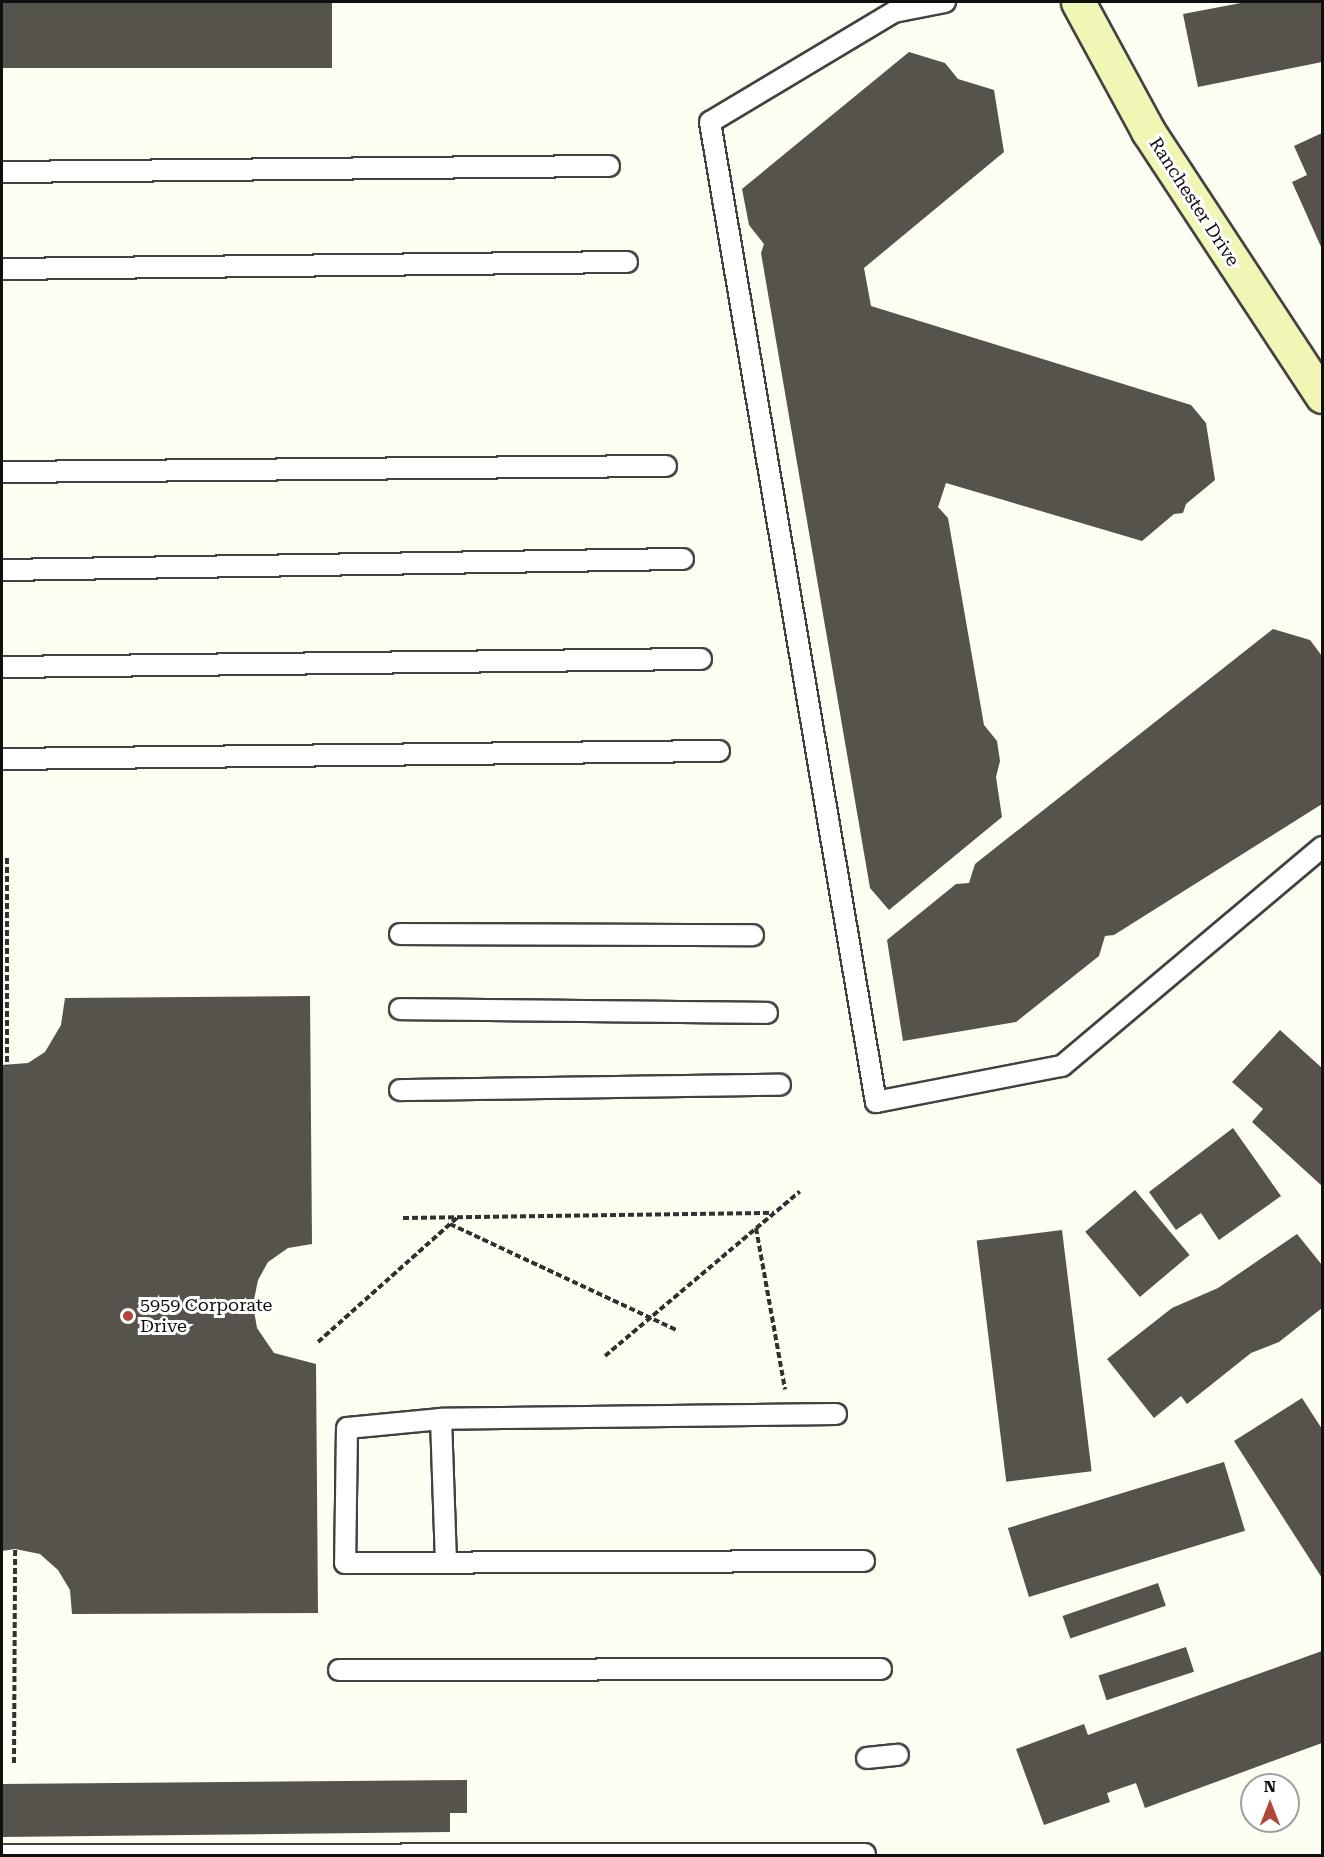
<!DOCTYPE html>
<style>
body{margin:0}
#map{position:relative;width:1324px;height:1857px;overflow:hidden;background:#fdfdf2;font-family:"Roboto Serif",serif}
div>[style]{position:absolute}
.building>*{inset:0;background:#56524c;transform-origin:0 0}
.path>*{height:4px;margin-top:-2px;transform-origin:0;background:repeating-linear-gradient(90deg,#313131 0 6px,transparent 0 9px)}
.roads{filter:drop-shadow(2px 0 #424242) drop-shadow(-2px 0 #424242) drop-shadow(0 2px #424242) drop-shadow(0 -2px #424242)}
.lane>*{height:20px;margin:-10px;padding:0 10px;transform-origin:10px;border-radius:10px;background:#fff}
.secondary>*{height:33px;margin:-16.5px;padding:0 16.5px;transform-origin:16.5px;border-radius:16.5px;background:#f1f6b4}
.dots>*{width:16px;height:16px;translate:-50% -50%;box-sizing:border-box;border:3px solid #fff;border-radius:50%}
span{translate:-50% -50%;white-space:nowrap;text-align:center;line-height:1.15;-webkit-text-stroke:6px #fff;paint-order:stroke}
.street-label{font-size:18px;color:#0f0f0f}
.poi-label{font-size:18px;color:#0f0f0f}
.left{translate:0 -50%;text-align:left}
.frame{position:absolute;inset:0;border:3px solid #0f0f0f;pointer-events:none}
.north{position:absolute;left:1240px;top:1773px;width:60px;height:60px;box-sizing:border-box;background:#fff;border:2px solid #9f9f9f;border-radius:50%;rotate:0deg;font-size:16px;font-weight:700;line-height:24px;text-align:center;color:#0f0f0f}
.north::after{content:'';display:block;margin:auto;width:21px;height:27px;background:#b04635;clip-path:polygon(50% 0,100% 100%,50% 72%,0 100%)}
</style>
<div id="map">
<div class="building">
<i style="left:2px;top:2px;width:330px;height:66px"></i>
<i style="clip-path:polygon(1246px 2px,1322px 2px,1322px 62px,1198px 87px,1183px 14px)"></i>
<i style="clip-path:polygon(909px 52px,945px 63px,958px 79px,994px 90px,1004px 152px,864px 268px,871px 306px,1191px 405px,1206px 423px,1215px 480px,1186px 504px,1183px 513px,1174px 514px,1142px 541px,946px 483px,938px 507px,948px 518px,984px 725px,997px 741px,1000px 761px,996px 777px,1002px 817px,889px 910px,870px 888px,761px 253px,764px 244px,749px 225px,742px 189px)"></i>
<i style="clip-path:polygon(1322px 133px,1322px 249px,1292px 182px,1307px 175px,1294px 146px)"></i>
<i style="clip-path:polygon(1273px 629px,1310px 640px,1322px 656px,1322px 804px,1114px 935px,1105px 936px,1099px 956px,1016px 1022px,903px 1041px,887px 940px,956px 884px,969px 883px,975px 864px)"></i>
<i style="clip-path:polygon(310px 996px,312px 1244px,288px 1248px,268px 1262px,258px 1280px,253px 1305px,257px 1328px,274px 1353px,316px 1364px,318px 1613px,72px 1614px,70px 1590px,58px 1570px,40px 1554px,15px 1549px,2px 1551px,2px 1065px,28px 1063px,45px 1052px,61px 1025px,65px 998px)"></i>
<i style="clip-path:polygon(1280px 1030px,1322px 1068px,1322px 1186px,1252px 1122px,1263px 1109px,1232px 1082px)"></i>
<i style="clip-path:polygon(1233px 1128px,1281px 1196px,1219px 1240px,1201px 1213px,1176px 1230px,1149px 1192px)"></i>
<i style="left:1135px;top:1190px;width:85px;height:65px;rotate:50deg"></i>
<i style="left:1062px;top:1230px;width:243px;height:86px;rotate:83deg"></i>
<i style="clip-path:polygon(1297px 1234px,1322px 1265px,1322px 1308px,1279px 1342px,1251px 1353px,1187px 1404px,1181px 1396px,1154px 1418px,1107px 1359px,1172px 1308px,1218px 1288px)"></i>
<i style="clip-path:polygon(1302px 1398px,1322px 1429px,1322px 1578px,1234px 1441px)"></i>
<i style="left:1224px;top:1462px;width:72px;height:226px;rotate:73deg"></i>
<i style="left:1158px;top:1583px;width:24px;height:101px;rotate:71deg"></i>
<i style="left:1186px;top:1647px;width:26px;height:92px;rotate:72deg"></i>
<i style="clip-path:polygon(1322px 1651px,1322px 1743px,1145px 1808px,1136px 1783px,1107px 1793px,1110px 1802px,1044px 1825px,1016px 1749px,1084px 1724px,1088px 1735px)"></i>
<i style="clip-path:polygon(467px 1780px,467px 1813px,450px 1813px,450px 1832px,2px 1837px,2px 1784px)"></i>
</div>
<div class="path">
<i style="left:7px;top:858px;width:208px;rotate:90deg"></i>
<i style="left:403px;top:1218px;width:370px;rotate:-0.8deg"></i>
<i style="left:450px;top:1224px;width:250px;rotate:25.1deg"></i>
<i style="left:756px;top:1228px;width:164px;rotate:79.8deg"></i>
<i style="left:318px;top:1342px;width:188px;rotate:-41.8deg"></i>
<i style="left:605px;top:1356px;width:255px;rotate:-40.2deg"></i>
<i style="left:14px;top:1763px;width:214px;rotate:-89.7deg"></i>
</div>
<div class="roads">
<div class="lane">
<i style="left:945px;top:2px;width:52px;rotate:168.9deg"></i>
<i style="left:894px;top:12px;width:214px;rotate:149.1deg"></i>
<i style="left:710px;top:122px;width:994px;rotate:80.39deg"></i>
<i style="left:876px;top:1102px;width:189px;rotate:-11deg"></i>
<i style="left:1062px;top:1066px;width:340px;rotate:-40.1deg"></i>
<i style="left:2px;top:172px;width:607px;rotate:-0.57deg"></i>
<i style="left:2px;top:269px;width:625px;rotate:-0.64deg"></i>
<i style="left:2px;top:472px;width:664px;rotate:-0.52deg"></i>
<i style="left:2px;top:570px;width:681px;rotate:-0.93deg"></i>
<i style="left:2px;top:667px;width:699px;rotate:-0.66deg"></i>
<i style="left:2px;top:759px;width:717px;rotate:-0.64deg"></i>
<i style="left:400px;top:934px;width:353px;rotate:0.2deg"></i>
<i style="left:400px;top:1009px;width:367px;rotate:0.6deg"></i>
<i style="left:400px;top:1090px;width:380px;rotate:-0.8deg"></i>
<i style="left:836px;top:1414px;width:395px;rotate:179.3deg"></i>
<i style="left:441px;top:1419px;width:94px;rotate:174.5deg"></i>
<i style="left:347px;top:1428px;width:135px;rotate:90.8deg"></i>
<i style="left:345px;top:1563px;width:519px;rotate:-0.22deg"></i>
<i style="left:441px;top:1419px;width:144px;rotate:88deg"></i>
<i style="left:339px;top:1670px;width:542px;rotate:-0.11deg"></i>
<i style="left:867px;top:1758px;width:31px;rotate:-6deg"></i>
<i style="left:2px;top:1855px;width:863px;rotate:-0.07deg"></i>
</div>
<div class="secondary">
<i style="left:1078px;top:2px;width:147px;rotate:61.5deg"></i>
<i style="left:1148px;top:131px;width:317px;rotate:56.7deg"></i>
</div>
</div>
<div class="dots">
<i style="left:128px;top:1316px;background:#b04635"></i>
</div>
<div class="street-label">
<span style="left:1194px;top:202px;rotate:57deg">Ranchester Drive</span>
</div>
<div class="poi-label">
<span class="left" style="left:140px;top:1316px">5959 Corporate<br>Drive</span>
</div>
<div class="frame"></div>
<div class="north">N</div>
</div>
